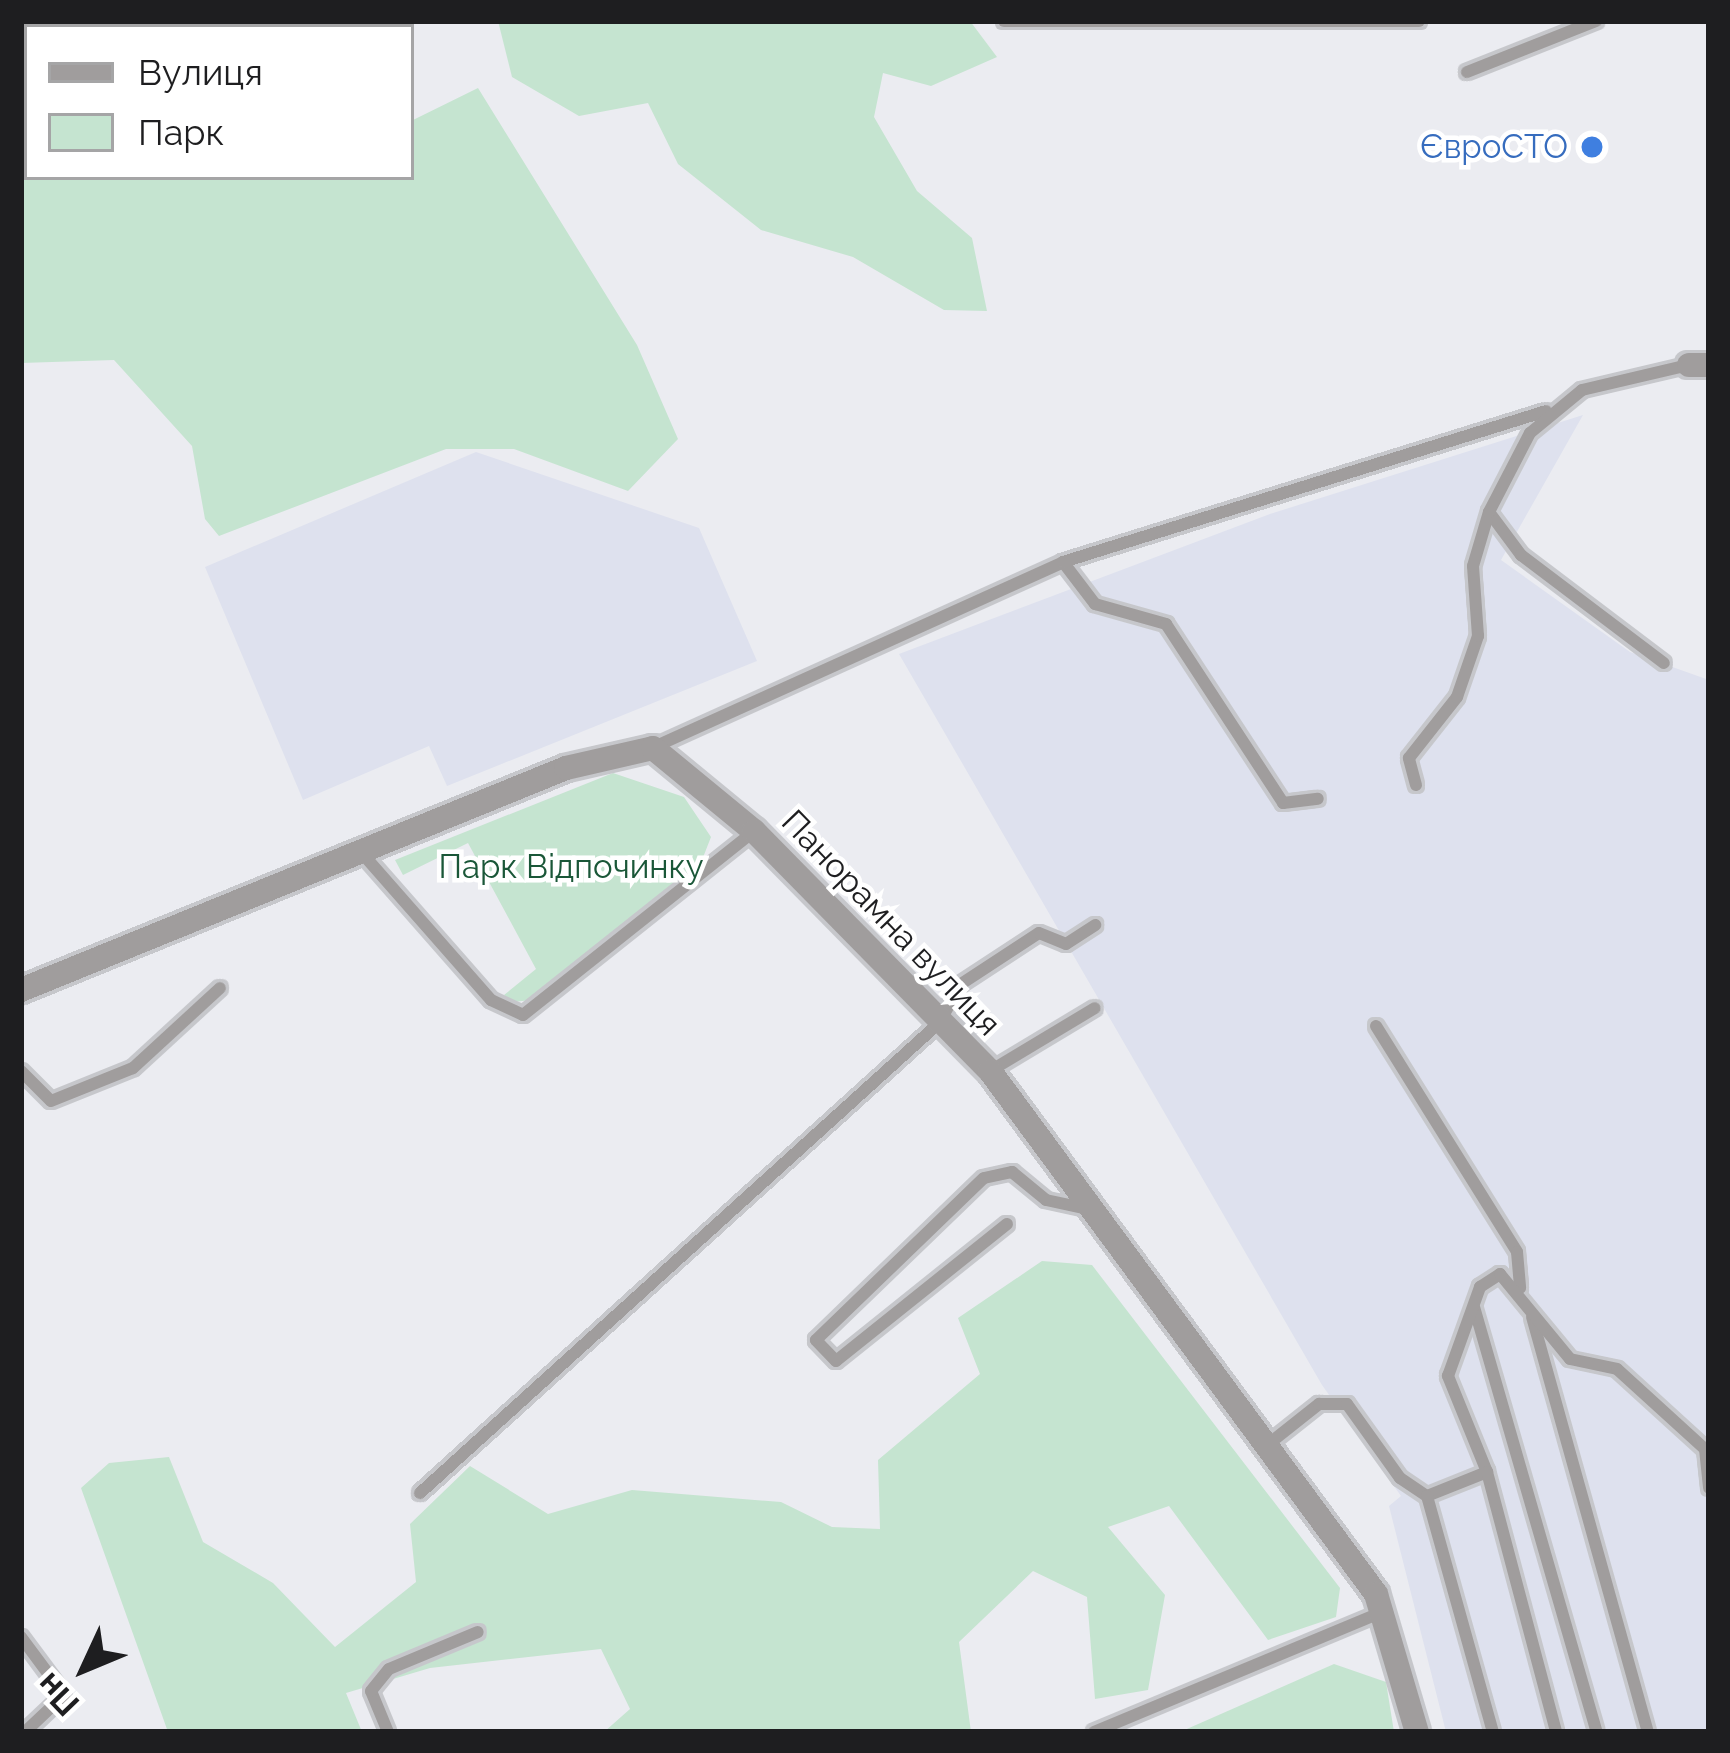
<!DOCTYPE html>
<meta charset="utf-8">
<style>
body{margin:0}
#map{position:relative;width:1730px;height:1753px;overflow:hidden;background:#ebecf1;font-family:Raleway,sans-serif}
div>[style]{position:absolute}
.built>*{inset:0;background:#dee1ee}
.green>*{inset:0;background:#c5e4d0}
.roads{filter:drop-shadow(3px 0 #c6c7cb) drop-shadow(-3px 0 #c6c7cb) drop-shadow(0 3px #c6c7cb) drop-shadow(0 -3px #c6c7cb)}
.service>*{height:12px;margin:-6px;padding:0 6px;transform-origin:6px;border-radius:6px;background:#a09d9d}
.minor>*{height:24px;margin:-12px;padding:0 12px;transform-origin:12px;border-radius:12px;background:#a09d9d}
.dots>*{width:33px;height:33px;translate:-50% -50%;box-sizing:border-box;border:6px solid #fff;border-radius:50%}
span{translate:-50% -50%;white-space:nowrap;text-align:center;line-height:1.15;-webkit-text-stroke:9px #fff;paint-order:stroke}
.shop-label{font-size:33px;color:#366cbe}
.right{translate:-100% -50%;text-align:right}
.park-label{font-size:33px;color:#1a5738}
.street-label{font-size:33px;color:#1e1e20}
.frame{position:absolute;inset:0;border:24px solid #1e1e20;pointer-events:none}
.legend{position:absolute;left:24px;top:24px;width:390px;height:156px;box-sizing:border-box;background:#fff;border:3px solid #a5a5a6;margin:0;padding:15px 21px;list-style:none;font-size:36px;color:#1e1e20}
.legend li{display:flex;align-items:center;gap:24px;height:60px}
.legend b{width:60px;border:3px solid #a5a5a6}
.north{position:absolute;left:24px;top:1609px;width:120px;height:120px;-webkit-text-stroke:9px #fff;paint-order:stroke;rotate:226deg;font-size:33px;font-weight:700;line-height:48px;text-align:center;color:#1e1e20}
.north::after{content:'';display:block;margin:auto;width:42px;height:54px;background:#1e1e20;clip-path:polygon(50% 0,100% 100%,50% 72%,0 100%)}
</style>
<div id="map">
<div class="built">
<i style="clip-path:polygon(1583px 415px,1501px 560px,1630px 652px,1709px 680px,1709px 1732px,1446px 1732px,1389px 1506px,1401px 1496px,1322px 1385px,899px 654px,1270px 514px)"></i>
<i style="clip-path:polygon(476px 452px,699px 528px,757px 661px,447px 786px,429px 746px,303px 800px,205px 567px)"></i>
</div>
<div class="green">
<i style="clip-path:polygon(21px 21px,335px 27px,27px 27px,27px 177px,411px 177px,411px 121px,478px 88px,637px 345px,678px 439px,628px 491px,514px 449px,446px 449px,219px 536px,205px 519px,192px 446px,114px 360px,21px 363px)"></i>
<i style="clip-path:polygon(498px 21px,970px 21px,997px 57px,931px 86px,883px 73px,874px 117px,917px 191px,972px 238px,987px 311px,944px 310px,853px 257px,761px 230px,678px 164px,648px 103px,579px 116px,512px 77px)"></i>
<i style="clip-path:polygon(613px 773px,684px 797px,711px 837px,702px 860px,539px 999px,514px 1002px,504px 995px,536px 969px,468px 843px,403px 875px,395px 860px)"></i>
<i style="clip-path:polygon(1042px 1261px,1092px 1265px,1340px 1588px,1336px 1617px,1268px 1640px,1169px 1506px,1108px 1527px,1165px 1595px,1148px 1690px,1095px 1699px,1087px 1597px,1033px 1571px,959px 1642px,971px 1732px,604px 1732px,630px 1709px,601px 1649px,430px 1668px,346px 1693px,362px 1732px,168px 1732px,81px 1488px,109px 1463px,169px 1457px,203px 1542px,273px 1583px,335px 1647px,416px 1582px,410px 1524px,470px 1466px,548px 1514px,632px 1490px,781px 1502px,832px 1527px,880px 1529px,878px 1460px,980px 1374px,958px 1318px)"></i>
<i style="clip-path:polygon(1334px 1664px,1386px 1682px,1394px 1732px,1180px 1732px)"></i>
</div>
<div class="roads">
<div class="service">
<i style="left:1004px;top:21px;width:415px"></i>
<i style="left:1467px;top:72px;width:139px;rotate:-21.6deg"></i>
<i style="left:1489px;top:512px;width:54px;rotate:53.3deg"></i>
<i style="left:1521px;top:555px;width:179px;rotate:37.1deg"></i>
<i style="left:1063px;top:562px;width:53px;rotate:52.7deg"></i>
<i style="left:1095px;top:604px;width:74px;rotate:15.7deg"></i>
<i style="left:1166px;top:624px;width:214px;rotate:56.8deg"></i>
<i style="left:1283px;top:803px;width:35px;rotate:-7deg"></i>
<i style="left:654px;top:747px;width:449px;rotate:-24.3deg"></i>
<i style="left:1063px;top:562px;width:506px;rotate:-17.36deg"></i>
<i style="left:1416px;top:785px;width:28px;rotate:-105deg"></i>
<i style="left:1409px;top:758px;width:78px;rotate:-51.8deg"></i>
<i style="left:1457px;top:697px;width:65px;rotate:-71deg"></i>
<i style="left:1478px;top:636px;width:70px;rotate:-94.1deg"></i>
<i style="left:1473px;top:566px;width:56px;rotate:-73.5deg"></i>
<i style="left:1489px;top:512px;width:89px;rotate:-62.6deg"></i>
<i style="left:1530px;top:433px;width:67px;rotate:-39.6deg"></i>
<i style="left:1582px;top:390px;width:110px;rotate:-13.2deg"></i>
<i style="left:361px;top:852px;width:197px;rotate:48.7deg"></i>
<i style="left:491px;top:1000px;width:35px;rotate:25deg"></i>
<i style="left:523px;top:1015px;width:295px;rotate:-38.5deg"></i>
<i style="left:1376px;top:1026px;width:266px;rotate:58deg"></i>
<i style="left:1517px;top:1252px;width:36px;rotate:85deg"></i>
<i style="left:21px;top:1071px;width:42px;rotate:45deg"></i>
<i style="left:51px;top:1101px;width:88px;rotate:-21.9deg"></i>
<i style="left:133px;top:1068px;width:118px;rotate:-42.6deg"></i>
<i style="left:990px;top:1071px;width:122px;rotate:-31deg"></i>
<i style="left:1007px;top:1224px;width:219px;rotate:141.3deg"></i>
<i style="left:836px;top:1361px;width:29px;rotate:-134deg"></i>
<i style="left:816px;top:1340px;width:233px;rotate:-44deg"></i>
<i style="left:984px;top:1178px;width:29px;rotate:-12deg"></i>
<i style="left:1012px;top:1172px;width:44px;rotate:39.5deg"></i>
<i style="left:1046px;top:1200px;width:40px;rotate:12deg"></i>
<i style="left:1474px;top:1307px;width:442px;rotate:73.9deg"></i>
<i style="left:1532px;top:1317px;width:431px;rotate:74.4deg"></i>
<i style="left:1266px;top:1446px;width:68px;rotate:-38.4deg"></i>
<i style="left:1319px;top:1404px;width:28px"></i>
<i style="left:1347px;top:1404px;width:91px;rotate:54.4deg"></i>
<i style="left:1400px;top:1478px;width:32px;rotate:34deg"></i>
<i style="left:1427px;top:1496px;width:65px;rotate:-21.8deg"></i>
<i style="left:1487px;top:1472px;width:104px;rotate:-112.1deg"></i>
<i style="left:1448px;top:1376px;width:95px;rotate:-70.2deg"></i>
<i style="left:1480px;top:1287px;width:24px;rotate:-33deg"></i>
<i style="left:1500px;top:1274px;width:110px;rotate:50.5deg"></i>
<i style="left:1570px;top:1359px;width:48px;rotate:12deg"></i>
<i style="left:1617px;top:1369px;width:119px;rotate:42.3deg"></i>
<i style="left:1705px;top:1449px;width:39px;rotate:84deg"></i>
<i style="left:1487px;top:1472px;width:269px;rotate:75.1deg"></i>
<i style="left:420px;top:1493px;width:700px;rotate:-42.16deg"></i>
<i style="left:939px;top:1023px;width:45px;rotate:-60.6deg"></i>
<i style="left:961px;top:984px;width:93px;rotate:-33.2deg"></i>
<i style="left:1039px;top:933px;width:29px;rotate:22deg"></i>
<i style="left:1066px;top:944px;width:35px;rotate:-33deg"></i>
<i style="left:1427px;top:1496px;width:245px;rotate:74.4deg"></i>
<i style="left:21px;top:1637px;width:72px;rotate:53.4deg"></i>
<i style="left:64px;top:1695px;width:54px;rotate:136.5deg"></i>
<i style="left:388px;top:1732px;width:44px;rotate:-112.5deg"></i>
<i style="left:371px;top:1691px;width:28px;rotate:-51deg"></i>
<i style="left:389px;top:1669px;width:96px;rotate:-22.6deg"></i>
<i style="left:1094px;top:1732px;width:314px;rotate:-22.6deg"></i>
</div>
<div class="minor">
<i style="left:1689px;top:365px;width:20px"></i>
<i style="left:21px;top:990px;width:588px;rotate:-22.16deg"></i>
<i style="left:566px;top:768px;width:89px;rotate:-12.9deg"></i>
<i style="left:653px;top:748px;width:131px;rotate:39.4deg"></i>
<i style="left:754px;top:831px;width:337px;rotate:45.5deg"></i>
<i style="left:990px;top:1071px;width:650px;rotate:53.57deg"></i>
<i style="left:1376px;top:1594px;width:144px;rotate:73.5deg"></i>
</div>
</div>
<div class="dots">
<i style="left:1592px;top:147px;background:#3f7fe0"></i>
</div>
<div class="shop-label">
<span class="right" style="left:1568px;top:147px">ЄвроСТО</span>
</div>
<div class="park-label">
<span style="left:571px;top:867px">Парк Відпочинку</span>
</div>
<div class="street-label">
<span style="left:891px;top:923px;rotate:46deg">Панорамна вулиця</span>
</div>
<div class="frame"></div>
<ul class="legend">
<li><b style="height:15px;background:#a09d9d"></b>Вулиця</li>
<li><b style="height:33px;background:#c5e4d0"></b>Парк</li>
</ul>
<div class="north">Пн</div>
</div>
